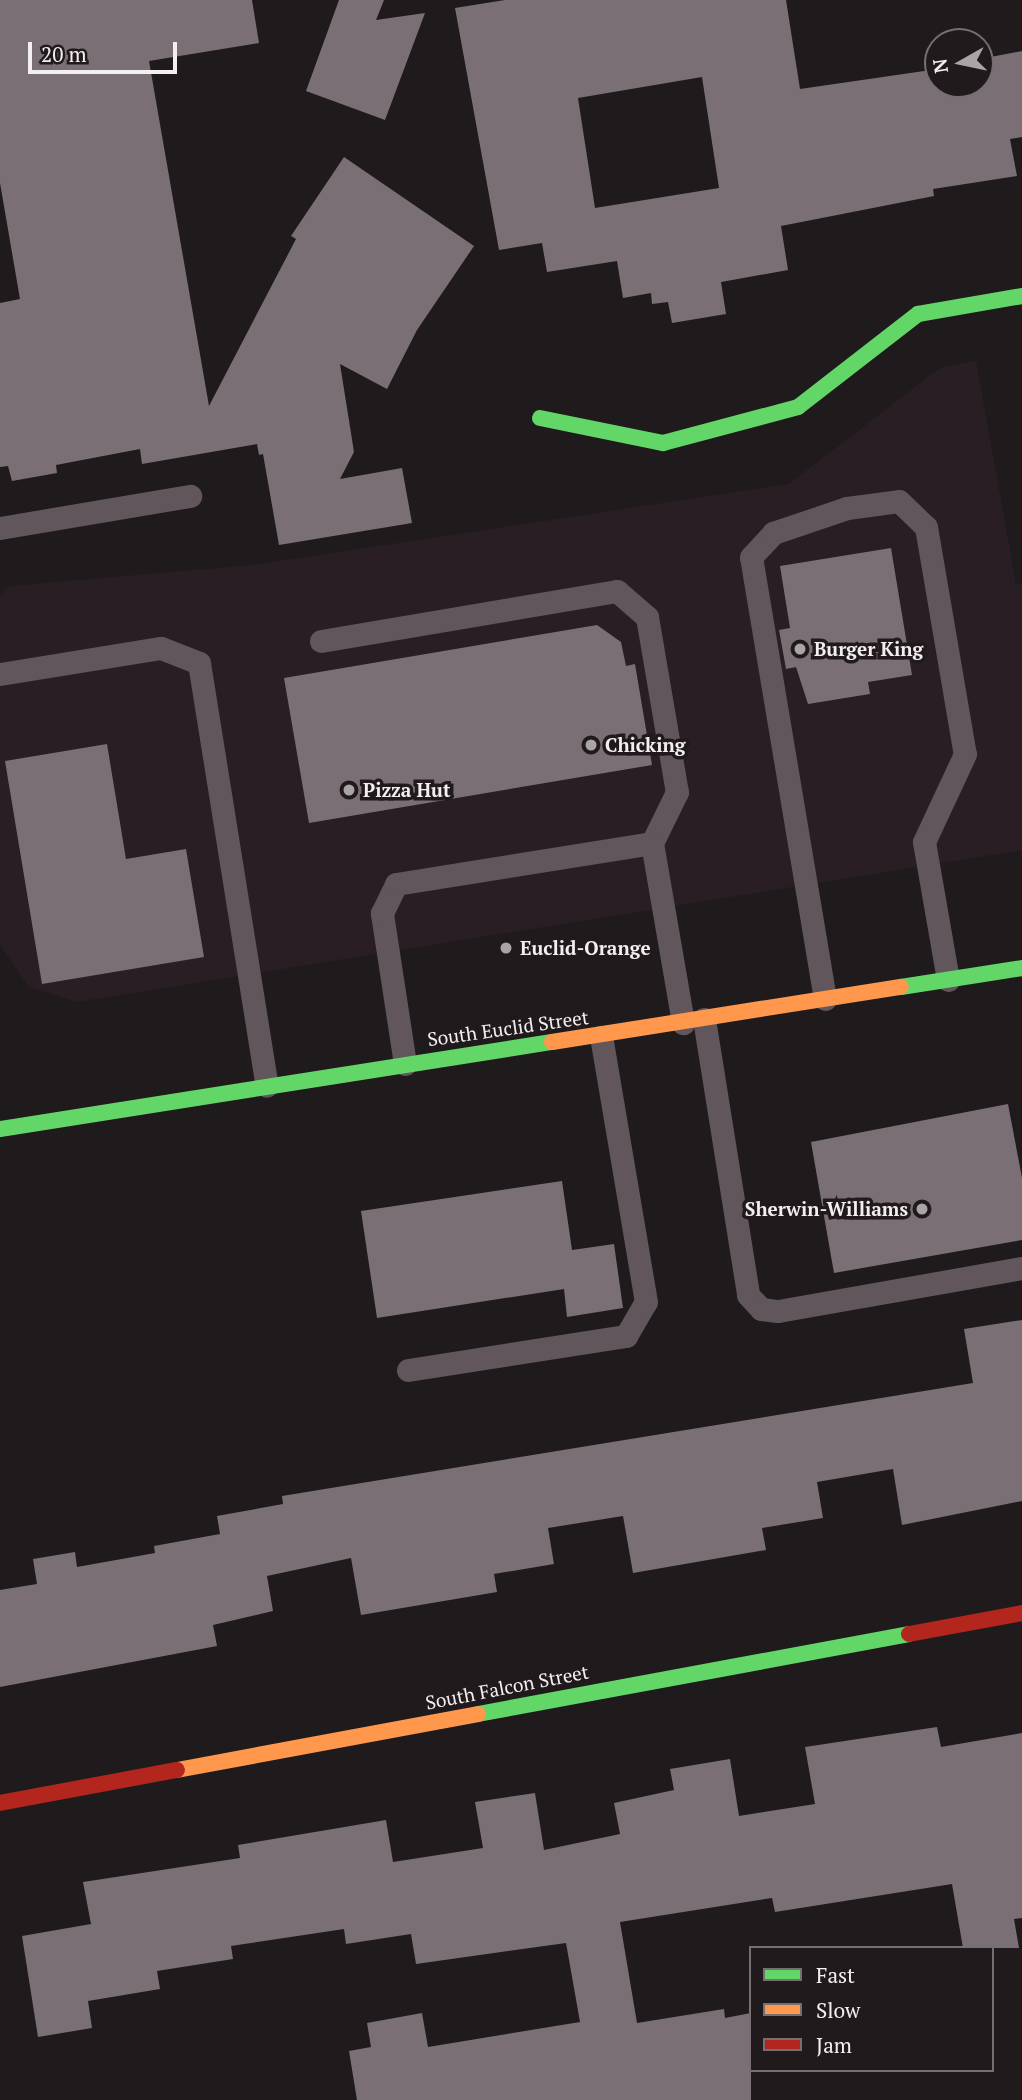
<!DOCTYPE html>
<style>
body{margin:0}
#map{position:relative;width:1022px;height:2100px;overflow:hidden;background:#1f1b1d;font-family:"PT Serif",serif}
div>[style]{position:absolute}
.built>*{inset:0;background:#291e24}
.building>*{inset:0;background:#7a6f75}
.lane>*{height:23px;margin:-11.5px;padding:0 11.5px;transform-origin:11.5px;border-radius:11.5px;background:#61565c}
.fast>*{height:16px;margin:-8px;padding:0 8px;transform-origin:8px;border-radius:8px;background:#63d668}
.slow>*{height:16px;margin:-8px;padding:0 8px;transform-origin:8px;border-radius:8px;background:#ff974d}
.jam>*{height:16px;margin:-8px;padding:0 8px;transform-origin:8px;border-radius:8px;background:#b3261e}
.dots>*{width:19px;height:19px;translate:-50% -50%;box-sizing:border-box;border:4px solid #201a1d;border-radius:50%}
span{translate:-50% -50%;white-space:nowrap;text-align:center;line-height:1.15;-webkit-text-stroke:7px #201a1d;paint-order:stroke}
.poi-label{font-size:19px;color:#f3eff1;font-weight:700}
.left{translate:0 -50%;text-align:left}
.right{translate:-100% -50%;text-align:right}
.street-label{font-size:19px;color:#f3eff1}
.legend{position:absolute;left:749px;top:1946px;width:245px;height:126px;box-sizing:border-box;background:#201a1d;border:2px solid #746f72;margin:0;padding:9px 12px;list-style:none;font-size:21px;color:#f3eff1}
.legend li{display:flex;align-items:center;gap:14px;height:35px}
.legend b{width:35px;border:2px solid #746f72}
.north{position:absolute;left:924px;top:28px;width:70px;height:70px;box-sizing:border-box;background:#201a1d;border:2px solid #746f72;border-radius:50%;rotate:261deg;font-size:19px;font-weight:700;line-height:28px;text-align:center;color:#f3eff1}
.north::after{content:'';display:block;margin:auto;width:24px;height:32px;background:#a9a5a7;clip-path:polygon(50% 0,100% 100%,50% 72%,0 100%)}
.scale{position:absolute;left:28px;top:42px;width:149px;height:32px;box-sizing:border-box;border:4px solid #f3eff1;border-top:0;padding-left:9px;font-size:21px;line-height:24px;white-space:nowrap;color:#f3eff1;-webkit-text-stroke:5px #201a1d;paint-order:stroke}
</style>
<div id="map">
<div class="built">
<i style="clip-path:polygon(976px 361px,1016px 584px,1022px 584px,1022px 850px,77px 1002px,29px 987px,0 945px,0 595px,10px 586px,253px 565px,789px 484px,940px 368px)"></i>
</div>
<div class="building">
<i style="clip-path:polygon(0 0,252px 0,259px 43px,149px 61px,209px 406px,296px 239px,291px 236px,344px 157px,474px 246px,417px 330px,387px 389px,340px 364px,354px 452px,340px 479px,402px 468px,412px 523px,279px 545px,263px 454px,259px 455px,257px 444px,142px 464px,140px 449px,56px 465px,57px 473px,12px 481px,8px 466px,0 467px,0 303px,20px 299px,0 183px)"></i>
<i style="clip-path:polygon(339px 0,384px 0,376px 20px,425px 13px,385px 120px,306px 91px)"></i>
<i style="clip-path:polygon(evenodd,505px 0,786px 0,800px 89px,938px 69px,938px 84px,980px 84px,980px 59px,1022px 51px,1022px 137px,1010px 139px,1017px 176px,933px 189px,934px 196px,781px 226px,788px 270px,721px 282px,726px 314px,672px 323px,668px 302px,652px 304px,651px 293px,623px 298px,617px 261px,547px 272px,542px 243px,499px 250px,455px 8px,505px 0,702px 77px,719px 188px,595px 208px,578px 98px,702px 77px)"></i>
<i style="clip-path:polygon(891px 548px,912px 675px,868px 682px,870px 694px,808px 704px,796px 667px,786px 669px,779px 630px,790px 628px,780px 566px)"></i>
<i style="clip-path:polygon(597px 625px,621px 642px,626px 666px,635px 664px,652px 765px,309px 823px,284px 678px)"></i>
<i style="clip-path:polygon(107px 744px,126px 859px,186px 849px,204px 957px,42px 984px,5px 761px)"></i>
<i style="clip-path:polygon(1008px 1104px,1022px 1178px,1022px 1240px,834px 1273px,811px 1142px)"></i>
<i style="clip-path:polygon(562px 1181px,572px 1250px,614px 1244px,623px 1308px,567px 1317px,564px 1289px,377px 1318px,361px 1211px)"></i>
<i style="clip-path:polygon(1022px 1320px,1022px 1501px,902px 1525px,893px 1469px,817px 1482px,823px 1518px,762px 1528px,766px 1550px,633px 1573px,623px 1516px,548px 1528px,554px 1564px,494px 1574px,497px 1592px,361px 1615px,351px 1558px,267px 1576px,273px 1611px,213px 1625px,217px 1646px,0 1687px,0 1590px,37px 1584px,33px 1559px,75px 1552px,77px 1567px,155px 1553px,154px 1546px,220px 1534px,217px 1516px,283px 1504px,282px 1496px,973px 1383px,964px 1329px)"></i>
<i style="clip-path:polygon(937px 1727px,941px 1747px,1022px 1733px,1022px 1918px,1014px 1919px,1019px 1948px,963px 1948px,952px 1884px,775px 1912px,772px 1898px,620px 1922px,637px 2023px,724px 2009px,725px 2018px,751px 2013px,751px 2100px,357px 2100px,349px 2051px,371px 2047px,367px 2023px,422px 2013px,428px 2047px,580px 2022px,566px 1943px,416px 1964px,411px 1934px,346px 1944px,344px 1929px,231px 1946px,233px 1959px,157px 1971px,160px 1989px,88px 2001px,92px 2028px,38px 2037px,22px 1936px,91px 1924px,83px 1882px,240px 1858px,238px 1845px,386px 1820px,393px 1862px,483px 1848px,475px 1802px,535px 1793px,544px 1850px,620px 1834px,614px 1803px,674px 1790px,670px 1769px,730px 1759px,739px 1816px,815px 1804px,805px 1747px)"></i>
</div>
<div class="lane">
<i style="left:0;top:528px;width:193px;rotate:-9.6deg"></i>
<i style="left:321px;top:641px;width:300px;rotate:-9.6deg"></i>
<i style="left:617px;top:591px;width:40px;rotate:41deg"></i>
<i style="left:647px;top:617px;width:178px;rotate:80.3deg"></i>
<i style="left:677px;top:792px;width:57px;rotate:116.1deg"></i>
<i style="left:0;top:674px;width:163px;rotate:-9.2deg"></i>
<i style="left:161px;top:648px;width:41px;rotate:21.5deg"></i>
<i style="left:199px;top:663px;width:428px;rotate:80.9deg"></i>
<i style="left:825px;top:999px;width:448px;rotate:-99.5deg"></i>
<i style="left:751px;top:557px;width:33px;rotate:-47deg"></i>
<i style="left:773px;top:533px;width:78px;rotate:-18.7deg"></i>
<i style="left:847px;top:508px;width:52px;rotate:-7.7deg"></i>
<i style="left:899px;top:501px;width:37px;rotate:44deg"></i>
<i style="left:926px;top:527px;width:230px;rotate:80.3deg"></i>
<i style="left:965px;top:754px;width:97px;rotate:115deg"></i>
<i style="left:924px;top:842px;width:140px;rotate:80.1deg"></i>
<i style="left:704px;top:1019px;width:279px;rotate:80.9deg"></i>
<i style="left:748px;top:1295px;width:19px;rotate:47deg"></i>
<i style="left:761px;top:1309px;width:17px;rotate:7deg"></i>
<i style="left:778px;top:1311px;width:248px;rotate:-10deg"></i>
<i style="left:405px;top:1064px;width:153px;rotate:-98.7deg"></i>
<i style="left:382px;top:913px;width:32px;rotate:-64deg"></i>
<i style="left:396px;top:884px;width:259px;rotate:-9.1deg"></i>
<i style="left:652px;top:843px;width:183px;rotate:80.2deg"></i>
<i style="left:408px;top:1370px;width:221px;rotate:-8.9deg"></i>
<i style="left:626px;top:1336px;width:39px;rotate:-60deg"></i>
<i style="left:646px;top:1302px;width:269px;rotate:-99.6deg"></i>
</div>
<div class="fast">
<i style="left:540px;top:418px;width:126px;rotate:11.5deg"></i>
<i style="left:663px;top:443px;width:140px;rotate:-14.9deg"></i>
<i style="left:798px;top:407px;width:152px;rotate:-37.8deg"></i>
<i style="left:918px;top:314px;width:106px;rotate:-9.8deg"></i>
<i style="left:901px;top:987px;width:122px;rotate:-8.9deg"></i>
<i style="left:0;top:1129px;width:559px;rotate:-8.96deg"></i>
<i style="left:478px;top:1714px;width:438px;rotate:-10.5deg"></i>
</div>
<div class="slow">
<i style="left:552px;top:1042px;width:353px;rotate:-9deg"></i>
<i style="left:177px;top:1770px;width:306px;rotate:-10.5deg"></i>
</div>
<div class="jam">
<i style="left:909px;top:1634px;width:115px;rotate:-10.5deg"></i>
<i style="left:0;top:1803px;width:180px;rotate:-10.6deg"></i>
</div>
<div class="dots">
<i style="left:800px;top:649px;background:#a9a5a7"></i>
<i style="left:591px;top:745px;background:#a9a5a7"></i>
<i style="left:349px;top:790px;background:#a9a5a7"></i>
<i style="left:506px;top:948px;background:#a9a5a7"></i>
<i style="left:922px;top:1209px;background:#a9a5a7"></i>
</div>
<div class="poi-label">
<span class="left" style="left:814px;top:649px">Burger King</span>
<span class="left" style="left:605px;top:745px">Chicking</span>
<span class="left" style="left:363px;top:790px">Pizza Hut</span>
<span class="left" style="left:520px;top:948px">Euclid-Orange</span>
<span class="right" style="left:908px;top:1209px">Sherwin-Williams</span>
</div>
<div class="street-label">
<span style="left:508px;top:1028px;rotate:-8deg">South Euclid Street</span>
<span style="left:507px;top:1687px;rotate:-11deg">South Falcon Street</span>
</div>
<ul class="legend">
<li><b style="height:9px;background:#63d668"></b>Fast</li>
<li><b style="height:9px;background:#ff974d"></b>Slow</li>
<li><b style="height:9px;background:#b3261e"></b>Jam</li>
</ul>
<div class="north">N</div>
<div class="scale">20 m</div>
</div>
